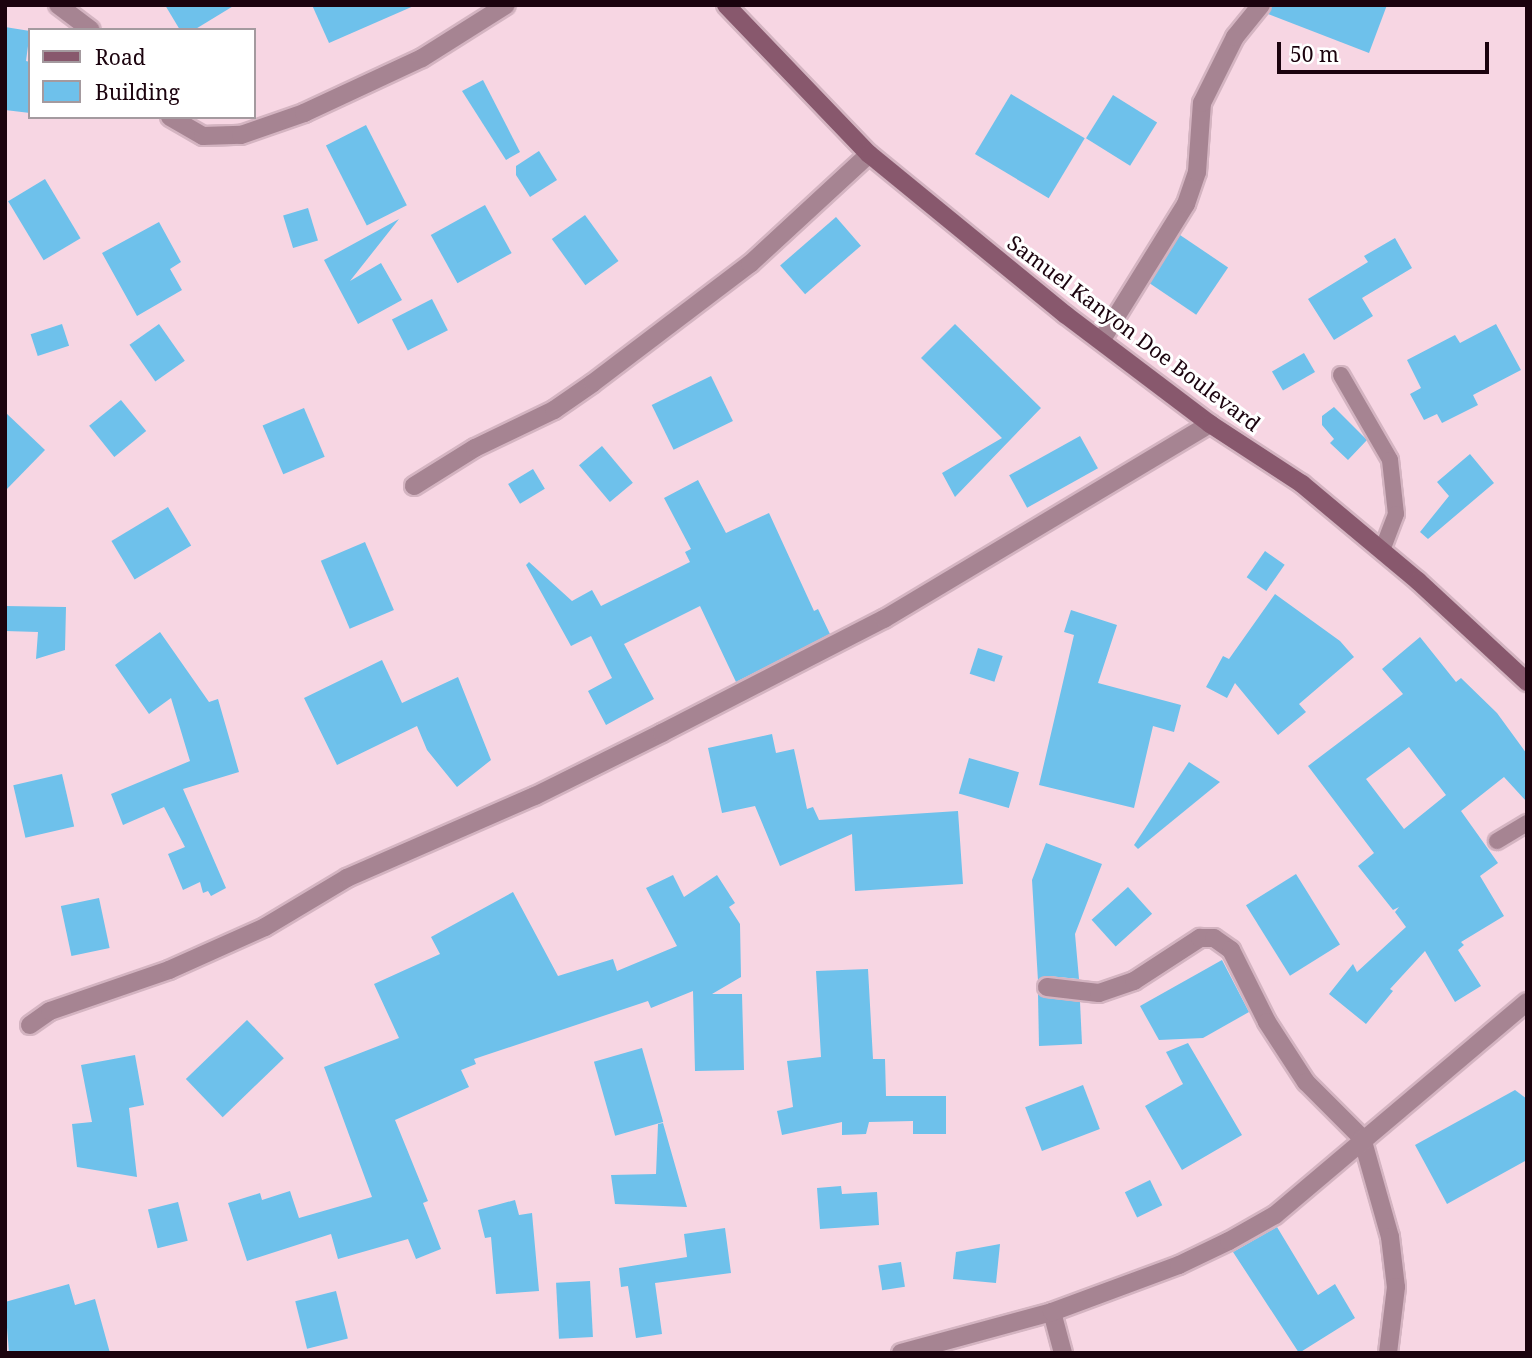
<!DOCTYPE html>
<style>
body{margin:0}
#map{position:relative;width:1532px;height:1358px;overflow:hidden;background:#f7d6e3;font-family:"Noto Serif",serif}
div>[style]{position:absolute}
.building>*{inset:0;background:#6ec1eb;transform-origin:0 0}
.roads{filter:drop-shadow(2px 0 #d4b4c1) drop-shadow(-2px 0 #d4b4c1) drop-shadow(0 2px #d4b4c1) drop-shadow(0 -2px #d4b4c1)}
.lane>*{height:16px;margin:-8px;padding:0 8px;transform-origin:8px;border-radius:8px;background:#a68492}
.street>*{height:18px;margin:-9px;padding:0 9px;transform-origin:9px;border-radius:9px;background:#a68492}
.secondary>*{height:18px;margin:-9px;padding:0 9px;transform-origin:9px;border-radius:9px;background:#88586d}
span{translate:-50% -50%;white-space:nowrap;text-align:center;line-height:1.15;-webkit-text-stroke:6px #fff;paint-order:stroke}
.street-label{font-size:21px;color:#1b030e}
.frame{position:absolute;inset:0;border:7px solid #1b030e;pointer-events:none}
.legend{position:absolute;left:28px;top:28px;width:228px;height:91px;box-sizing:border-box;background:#fff;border:2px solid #a49a9f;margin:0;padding:9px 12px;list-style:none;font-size:21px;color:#1b030e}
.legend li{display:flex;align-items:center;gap:14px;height:35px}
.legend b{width:35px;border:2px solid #a49a9f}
.scale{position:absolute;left:1277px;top:42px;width:212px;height:32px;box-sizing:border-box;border:4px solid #1b030e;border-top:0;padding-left:9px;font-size:21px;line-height:24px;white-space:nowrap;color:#1b030e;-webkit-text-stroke:5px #fff;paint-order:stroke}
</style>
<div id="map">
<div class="building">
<i style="clip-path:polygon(165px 5px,235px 5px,194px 30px,180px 30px)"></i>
<i style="clip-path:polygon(312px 5px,416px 5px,329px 43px)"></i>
<i style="clip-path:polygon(1272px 5px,1387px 5px,1369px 53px,1268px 14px)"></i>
<i style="clip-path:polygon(5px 27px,30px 31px,26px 61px,30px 62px,30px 113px,5px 110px)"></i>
<i style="clip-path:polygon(483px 80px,520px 152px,506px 160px,462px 91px)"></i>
<i style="left:1011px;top:94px;width:86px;height:70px;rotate:31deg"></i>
<i style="left:1113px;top:95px;width:52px;height:51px;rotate:32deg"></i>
<i style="left:366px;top:125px;width:90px;height:45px;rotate:63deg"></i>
<i style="clip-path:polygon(539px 151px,557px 180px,530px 197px,516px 175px,516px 166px)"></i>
<i style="left:45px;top:179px;width:69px;height:43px;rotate:59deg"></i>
<i style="left:485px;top:205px;width:55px;height:62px;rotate:61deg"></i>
<i style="left:308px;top:208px;width:34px;height:26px;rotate:73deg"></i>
<i style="left:585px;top:215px;width:57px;height:41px;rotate:54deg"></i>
<i style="left:836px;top:217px;width:38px;height:74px;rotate:49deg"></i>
<i style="clip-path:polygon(399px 219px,350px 281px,381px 263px,402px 300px,358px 324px,324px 260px)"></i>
<i style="clip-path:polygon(159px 222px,181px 262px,170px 269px,182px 290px,137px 316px,102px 253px)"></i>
<i style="left:1180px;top:235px;width:58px;height:57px;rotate:34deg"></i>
<i style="clip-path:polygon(1395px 238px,1412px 268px,1362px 298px,1373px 316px,1334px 340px,1308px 299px,1368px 262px,1364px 256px)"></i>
<i style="left:432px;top:299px;width:35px;height:45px;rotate:63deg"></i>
<i style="left:62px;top:324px;width:23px;height:33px;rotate:72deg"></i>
<i style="left:159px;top:324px;width:45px;height:36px;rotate:55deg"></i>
<i style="clip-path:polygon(955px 324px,1041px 408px,955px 497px,942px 473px,1002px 438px,921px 358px)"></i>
<i style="clip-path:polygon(1496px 324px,1521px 370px,1473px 395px,1478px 405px,1442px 423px,1437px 414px,1424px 420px,1410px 394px,1421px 388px,1407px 360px,1455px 335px,1460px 343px)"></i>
<i style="left:1304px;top:353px;width:22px;height:37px;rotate:60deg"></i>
<i style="left:711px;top:376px;width:50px;height:66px;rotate:64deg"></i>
<i style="left:121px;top:400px;width:40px;height:41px;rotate:51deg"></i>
<i style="clip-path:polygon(1334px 407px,1367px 440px,1348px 460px,1330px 443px,1334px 439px,1322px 425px,1322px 416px)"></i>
<i style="left:304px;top:408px;width:53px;height:45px;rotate:67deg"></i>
<i style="clip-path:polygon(5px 412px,45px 450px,5px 491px)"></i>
<i style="left:1080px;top:436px;width:37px;height:81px;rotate:61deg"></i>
<i style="left:602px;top:446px;width:48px;height:30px;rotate:50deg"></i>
<i style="clip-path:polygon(1470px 454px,1494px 483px,1428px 539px,1420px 532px,1449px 496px,1437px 482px)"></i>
<i style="left:533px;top:469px;width:23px;height:29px;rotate:59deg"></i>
<i style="clip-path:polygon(698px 480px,726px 533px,769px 513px,814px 611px,818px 609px,830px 634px,736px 682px,700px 606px,624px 644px,654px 699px,606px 725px,588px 691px,612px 678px,591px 636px,571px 646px,526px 565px,529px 562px,572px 601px,592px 590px,601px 606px,690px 562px,685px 552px,691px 549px,664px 498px)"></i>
<i style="left:168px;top:507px;width:45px;height:66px;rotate:59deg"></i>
<i style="left:365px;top:542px;width:74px;height:48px;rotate:67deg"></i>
<i style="left:1265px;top:551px;width:24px;height:32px;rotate:35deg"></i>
<i style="clip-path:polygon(1275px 594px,1340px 641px,1354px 657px,1299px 704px,1306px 712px,1278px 735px,1235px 683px,1227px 698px,1206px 687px,1223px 656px,1229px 659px)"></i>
<i style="clip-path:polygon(5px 606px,66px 607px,65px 650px,36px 659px,38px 632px,5px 631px)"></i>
<i style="clip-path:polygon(1071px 610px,1117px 625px,1098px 683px,1181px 705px,1174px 732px,1153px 726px,1134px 808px,1039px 785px,1074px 635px,1064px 632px)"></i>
<i style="clip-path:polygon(160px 632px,209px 702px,218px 699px,239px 772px,183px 789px,226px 888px,211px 896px,208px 891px,203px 893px,200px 882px,183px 890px,168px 854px,185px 847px,164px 807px,123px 825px,111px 794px,190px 761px,171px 698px,149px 714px,115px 665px)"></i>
<i style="clip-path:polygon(evenodd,1420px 637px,1456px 682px,1461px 678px,1497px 713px,1527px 754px,1527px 802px,1504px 777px,1461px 811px,1498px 863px,1480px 876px,1504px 916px,1461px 942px,1464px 945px,1458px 950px,1481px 986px,1455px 1002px,1425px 951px,1390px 989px,1393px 991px,1366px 1024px,1329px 994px,1353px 964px,1357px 972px,1406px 927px,1395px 912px,1399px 907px,1393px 910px,1358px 866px,1374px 853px,1308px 766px,1403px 694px,1382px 669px,1420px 637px,1409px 747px,1446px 795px,1404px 829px,1366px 779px,1409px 747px)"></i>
<i style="left:978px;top:648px;width:26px;height:27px;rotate:18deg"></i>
<i style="clip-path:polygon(382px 660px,402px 703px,458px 677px,491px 760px,457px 787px,427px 750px,417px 726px,337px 765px,304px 698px)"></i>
<i style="clip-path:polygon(772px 734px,776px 753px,794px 749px,807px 809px,813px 807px,819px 820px,958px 811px,963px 884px,855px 891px,852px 834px,780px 866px,755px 806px,722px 813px,708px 748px)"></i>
<i style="left:969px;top:758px;width:52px;height:37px;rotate:16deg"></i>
<i style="clip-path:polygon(1189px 762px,1220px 782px,1138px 849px,1134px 845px)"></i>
<i style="left:62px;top:774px;width:54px;height:50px;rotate:77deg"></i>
<i style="clip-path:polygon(1046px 843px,1102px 864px,1075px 934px,1079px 979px,1048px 976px,1038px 981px,1032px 880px)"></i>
<i style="left:1296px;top:874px;width:83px;height:59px;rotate:58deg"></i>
<i style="clip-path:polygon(673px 875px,684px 897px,717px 875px,735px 903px,729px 907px,740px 924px,741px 977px,712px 994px,742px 994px,744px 1070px,695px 1071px,693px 991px,651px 1008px,648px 1001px,474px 1059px,476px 1064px,461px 1070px,469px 1087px,395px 1120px,428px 1201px,423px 1203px,441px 1249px,416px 1259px,408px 1239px,338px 1259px,331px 1234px,247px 1261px,228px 1203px,260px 1193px,262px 1200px,290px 1191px,299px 1218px,372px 1197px,324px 1067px,399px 1038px,374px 984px,440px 954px,431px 937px,513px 892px,558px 976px,613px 959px,617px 971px,677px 946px,646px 888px)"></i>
<i style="left:1128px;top:887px;width:36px;height:49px;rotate:48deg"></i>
<i style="left:99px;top:898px;width:51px;height:39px;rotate:78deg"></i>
<i style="clip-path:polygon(1222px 960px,1249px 1012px,1203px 1038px,1159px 1040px,1140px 1006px)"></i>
<i style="clip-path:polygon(868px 969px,873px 1059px,885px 1059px,886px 1096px,946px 1096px,946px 1134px,913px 1134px,913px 1121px,869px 1122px,866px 1134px,842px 1135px,842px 1122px,782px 1135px,777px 1111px,793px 1107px,787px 1061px,821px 1057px,816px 971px)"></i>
<i style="clip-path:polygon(1038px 994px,1080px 1002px,1082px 1044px,1039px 1046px)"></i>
<i style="left:247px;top:1020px;width:53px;height:85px;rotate:46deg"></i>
<i style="clip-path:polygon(1188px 1043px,1242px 1135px,1182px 1170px,1145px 1106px,1183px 1084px,1166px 1052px)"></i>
<i style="left:642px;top:1048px;width:77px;height:50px;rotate:74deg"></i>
<i style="clip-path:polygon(135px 1055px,144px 1105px,129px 1108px,137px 1177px,77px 1167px,72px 1124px,92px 1122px,81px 1065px)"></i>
<i style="left:1083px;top:1085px;width:47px;height:62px;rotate:69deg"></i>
<i style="clip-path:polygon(1515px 1090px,1527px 1099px,1527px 1160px,1447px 1204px,1415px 1145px)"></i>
<i style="clip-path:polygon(663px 1123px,687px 1207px,615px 1204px,611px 1175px,656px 1174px,658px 1124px)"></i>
<i style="left:1150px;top:1180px;width:28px;height:28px;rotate:64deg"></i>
<i style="clip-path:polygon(841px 1186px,842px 1194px,877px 1192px,879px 1225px,820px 1229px,817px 1188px)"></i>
<i style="clip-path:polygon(515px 1200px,519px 1215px,532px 1213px,539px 1291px,496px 1294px,491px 1237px,485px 1238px,478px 1210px)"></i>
<i style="left:178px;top:1202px;width:40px;height:31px;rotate:76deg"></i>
<i style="clip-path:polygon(1277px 1227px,1318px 1295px,1335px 1284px,1355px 1318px,1299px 1353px,1233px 1252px)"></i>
<i style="clip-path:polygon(725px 1228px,731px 1273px,655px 1283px,662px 1334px,636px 1338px,628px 1286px,621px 1287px,619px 1268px,687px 1257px,684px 1234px)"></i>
<i style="clip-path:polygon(1000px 1244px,996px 1283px,953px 1279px,956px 1252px)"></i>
<i style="left:901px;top:1262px;width:25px;height:23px;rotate:81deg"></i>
<i style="left:590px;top:1281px;width:56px;height:34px;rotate:87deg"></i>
<i style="clip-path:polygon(69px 1284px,75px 1305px,95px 1299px,110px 1353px,9px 1353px,5px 1302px)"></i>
<i style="left:336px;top:1291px;width:49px;height:42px;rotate:76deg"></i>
</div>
<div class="roads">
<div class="lane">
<i style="left:1341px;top:375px;width:98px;rotate:60deg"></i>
<i style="left:1390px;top:460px;width:54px;rotate:83.7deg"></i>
<i style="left:1396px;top:514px;width:39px;rotate:111deg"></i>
<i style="left:1497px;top:841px;width:35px;rotate:-31deg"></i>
</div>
<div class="street">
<i style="left:58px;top:5px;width:41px;rotate:37.1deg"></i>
<i style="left:170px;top:117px;width:38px;rotate:30deg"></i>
<i style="left:203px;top:136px;width:38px;rotate:-2deg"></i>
<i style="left:241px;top:135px;width:67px;rotate:-19.2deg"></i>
<i style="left:304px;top:113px;width:130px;rotate:-25deg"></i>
<i style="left:422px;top:58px;width:99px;rotate:-32.2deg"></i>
<i style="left:1101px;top:341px;width:161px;rotate:-58.2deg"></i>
<i style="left:1186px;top:204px;width:34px;rotate:-71deg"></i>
<i style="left:1197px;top:172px;width:69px;rotate:-85.9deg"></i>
<i style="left:1202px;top:103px;width:74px;rotate:-63.4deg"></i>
<i style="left:1235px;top:37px;width:41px;rotate:-50.9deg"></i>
<i style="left:414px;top:486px;width:72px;rotate:-31.9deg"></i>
<i style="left:475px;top:448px;width:88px;rotate:-25.7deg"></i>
<i style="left:554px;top:410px;width:47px;rotate:-34.7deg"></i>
<i style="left:593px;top:383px;width:197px;rotate:-37.2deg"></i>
<i style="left:750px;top:264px;width:162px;rotate:-42.7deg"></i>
<i style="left:1047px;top:987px;width:52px;rotate:6.6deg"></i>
<i style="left:1099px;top:993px;width:37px;rotate:-19deg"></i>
<i style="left:1134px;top:981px;width:79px;rotate:-33.1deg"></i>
<i style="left:1200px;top:938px;width:14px"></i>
<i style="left:1214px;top:938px;width:21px;rotate:35deg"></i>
<i style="left:1231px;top:950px;width:80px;rotate:63.4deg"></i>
<i style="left:1267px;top:1022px;width:72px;rotate:57deg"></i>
<i style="left:1306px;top:1082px;width:79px;rotate:45deg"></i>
<i style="left:1362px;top:1138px;width:103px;rotate:74.2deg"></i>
<i style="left:1390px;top:1237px;width:50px;rotate:83.2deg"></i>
<i style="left:1396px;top:1287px;width:66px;rotate:96.9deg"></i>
<i style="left:30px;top:1025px;width:24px;rotate:-35deg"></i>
<i style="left:50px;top:1011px;width:126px;rotate:-19deg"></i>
<i style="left:169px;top:970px;width:105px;rotate:-24.1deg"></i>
<i style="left:265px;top:927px;width:96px;rotate:-30.9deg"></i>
<i style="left:347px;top:878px;width:205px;rotate:-23.6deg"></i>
<i style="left:535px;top:796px;width:142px;rotate:-26.4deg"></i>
<i style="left:662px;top:733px;width:250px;rotate:-27.2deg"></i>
<i style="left:884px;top:619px;width:380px;rotate:-30.9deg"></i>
<i style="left:1052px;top:1312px;width:42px;rotate:75deg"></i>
<i style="left:901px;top:1353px;width:156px;rotate:-15.2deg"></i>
<i style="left:1052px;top:1312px;width:135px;rotate:-20.3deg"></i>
<i style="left:1179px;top:1265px;width:55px;rotate:-25.6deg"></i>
<i style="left:1229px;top:1241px;width:53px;rotate:-29.5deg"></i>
<i style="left:1275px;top:1215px;width:330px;rotate:-40.2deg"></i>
</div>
<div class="secondary">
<i style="left:726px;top:5px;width:207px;rotate:46.2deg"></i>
<i style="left:869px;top:154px;width:254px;rotate:39.3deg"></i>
<i style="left:1066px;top:315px;width:181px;rotate:37.1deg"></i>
<i style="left:1210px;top:424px;width:110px;rotate:33.1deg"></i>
<i style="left:1302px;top:484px;width:151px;rotate:39.9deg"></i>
<i style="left:1418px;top:581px;width:149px;rotate:42.8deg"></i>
</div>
</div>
<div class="street-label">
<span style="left:1134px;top:333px;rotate:37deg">Samuel Kanyon Doe Boulevard</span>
</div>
<div class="frame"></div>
<ul class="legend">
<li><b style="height:9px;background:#88586d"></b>Road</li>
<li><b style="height:19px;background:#6ec1eb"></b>Building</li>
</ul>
<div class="scale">50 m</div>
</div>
